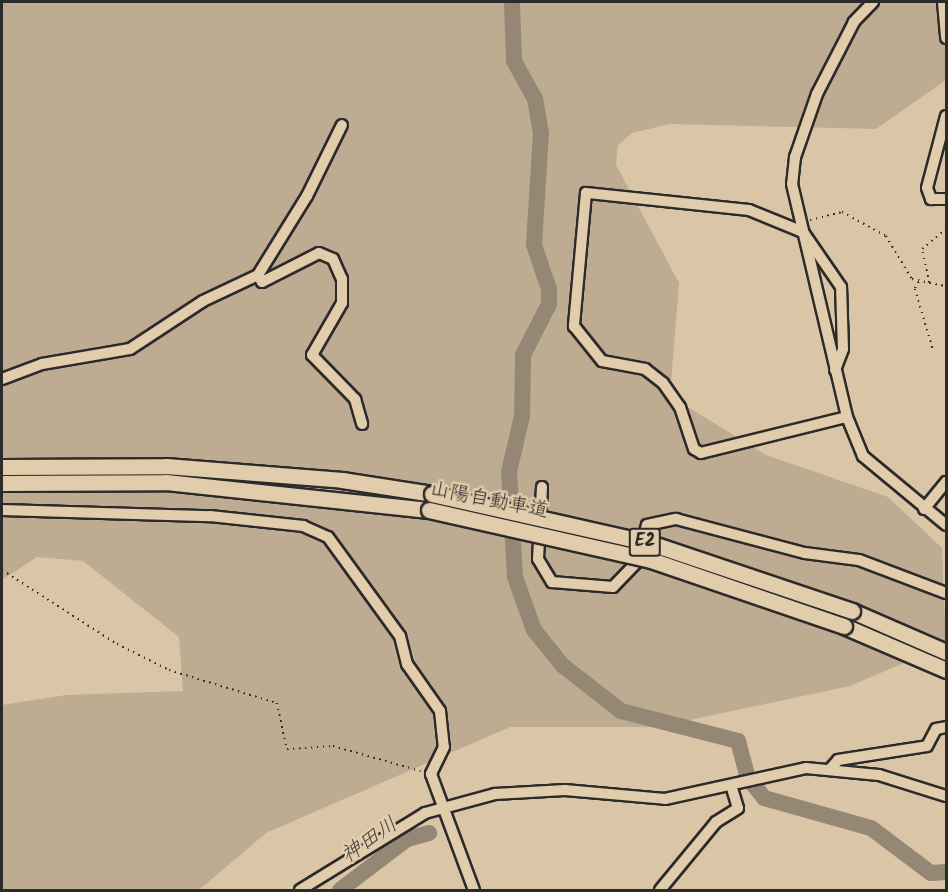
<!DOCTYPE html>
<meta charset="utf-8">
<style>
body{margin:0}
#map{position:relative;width:948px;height:892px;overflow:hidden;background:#dac6a6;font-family:Kalam,"Klee One",sans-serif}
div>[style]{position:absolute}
.green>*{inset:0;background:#bdac92}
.river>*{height:16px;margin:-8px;padding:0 8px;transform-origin:8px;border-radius:8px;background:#948875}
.path>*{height:1.5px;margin-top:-0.75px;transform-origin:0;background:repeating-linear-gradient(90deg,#2b2b2b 0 1.5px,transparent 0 6px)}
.roads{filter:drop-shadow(2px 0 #2b2b2b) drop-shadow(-2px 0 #2b2b2b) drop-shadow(0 2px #2b2b2b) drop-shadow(0 -2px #2b2b2b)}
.minor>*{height:10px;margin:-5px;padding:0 5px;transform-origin:5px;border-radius:5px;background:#e1ccab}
.highway>*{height:15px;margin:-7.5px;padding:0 7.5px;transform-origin:7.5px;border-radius:7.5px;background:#e1ccab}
.bridges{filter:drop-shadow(2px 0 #2b2b2b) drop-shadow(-2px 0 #2b2b2b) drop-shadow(0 2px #2b2b2b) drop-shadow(0 -2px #2b2b2b)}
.highway-bridge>*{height:15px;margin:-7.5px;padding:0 7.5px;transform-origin:7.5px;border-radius:7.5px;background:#e1ccab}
span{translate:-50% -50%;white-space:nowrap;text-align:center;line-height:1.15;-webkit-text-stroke:5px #e1ccab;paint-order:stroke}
.shield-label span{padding:2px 4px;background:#e1ccab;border:2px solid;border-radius:4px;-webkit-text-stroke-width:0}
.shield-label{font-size:18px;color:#2b2b2b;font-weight:700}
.street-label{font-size:20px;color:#2b2b2b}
.water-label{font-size:21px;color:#403e3a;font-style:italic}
.frame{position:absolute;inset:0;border:3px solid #2b2b2b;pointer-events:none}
</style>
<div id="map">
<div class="green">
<i style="clip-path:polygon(2px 2px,944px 2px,946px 80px,876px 129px,670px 124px,632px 133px,618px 145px,616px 165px,679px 283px,670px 396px,766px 455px,888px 497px,942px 548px,946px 645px,850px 686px,657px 727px,510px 727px,266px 833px,199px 890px,2px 890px,2px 705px,66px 695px,183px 691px,179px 637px,83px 561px,37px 557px,2px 580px)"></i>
</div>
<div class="river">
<i style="left:512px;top:2px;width:59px;rotate:88.1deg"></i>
<i style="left:514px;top:61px;width:43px;rotate:61.1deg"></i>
<i style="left:535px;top:99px;width:35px;rotate:80deg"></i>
<i style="left:541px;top:133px;width:112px;rotate:93.6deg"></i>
<i style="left:534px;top:245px;width:46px;rotate:71.2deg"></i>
<i style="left:549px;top:289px;width:15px;rotate:90deg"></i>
<i style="left:549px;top:304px;width:57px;rotate:117deg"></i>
<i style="left:523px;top:355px;width:61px;rotate:90.9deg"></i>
<i style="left:522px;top:416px;width:57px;rotate:103.1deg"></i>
<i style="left:509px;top:472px;width:105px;rotate:86.7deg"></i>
<i style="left:515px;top:577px;width:56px;rotate:70.3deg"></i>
<i style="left:534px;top:630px;width:45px;rotate:51.3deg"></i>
<i style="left:562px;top:665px;width:75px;rotate:37.9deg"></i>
<i style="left:621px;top:711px;width:121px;rotate:14.4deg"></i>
<i style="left:738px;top:741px;width:38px;rotate:75deg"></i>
<i style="left:748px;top:778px;width:26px;rotate:51deg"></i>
<i style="left:764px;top:798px;width:111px;rotate:15.7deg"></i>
<i style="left:871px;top:828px;width:75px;rotate:36.9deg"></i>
<i style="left:931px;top:873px;width:15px;rotate:-4deg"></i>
<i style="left:340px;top:890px;width:84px;rotate:-37.3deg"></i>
<i style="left:407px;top:839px;width:23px;rotate:-15deg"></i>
</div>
<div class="path">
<i style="left:810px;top:220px;width:33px;rotate:-14deg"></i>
<i style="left:842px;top:212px;width:50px;rotate:28.6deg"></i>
<i style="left:886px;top:236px;width:50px;rotate:58.8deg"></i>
<i style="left:912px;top:279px;width:35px;rotate:12deg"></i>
<i style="left:919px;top:282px;width:8px;rotate:120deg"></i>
<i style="left:915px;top:289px;width:63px;rotate:73.3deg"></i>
<i style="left:929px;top:283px;width:35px;rotate:-102deg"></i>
<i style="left:922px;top:249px;width:31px;rotate:-40deg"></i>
<i style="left:2px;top:570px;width:137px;rotate:32.8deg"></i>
<i style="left:117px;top:644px;width:58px;rotate:26.6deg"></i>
<i style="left:169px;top:670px;width:113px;rotate:17deg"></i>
<i style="left:277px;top:703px;width:47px;rotate:77.7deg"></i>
<i style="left:287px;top:749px;width:46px;rotate:-3.7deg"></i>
<i style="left:333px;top:746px;width:91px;rotate:15.9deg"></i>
</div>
<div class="roads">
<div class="minor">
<i style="left:873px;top:2px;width:28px;rotate:134deg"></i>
<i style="left:854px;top:22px;width:81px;rotate:117.2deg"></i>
<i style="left:817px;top:94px;width:67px;rotate:109.2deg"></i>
<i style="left:795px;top:157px;width:27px;rotate:96deg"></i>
<i style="left:792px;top:184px;width:239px;rotate:76.7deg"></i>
<i style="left:847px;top:417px;width:42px;rotate:67.7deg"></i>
<i style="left:863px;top:456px;width:108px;rotate:39.7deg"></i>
<i style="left:943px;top:2px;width:36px;rotate:85deg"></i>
<i style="left:946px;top:116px;width:74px;rotate:104.8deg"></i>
<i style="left:927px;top:188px;width:12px;rotate:70deg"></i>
<i style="left:931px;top:199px;width:15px"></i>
<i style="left:258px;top:275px;width:8px;rotate:60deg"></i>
<i style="left:262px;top:282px;width:64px;rotate:-27deg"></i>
<i style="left:319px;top:253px;width:15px;rotate:23deg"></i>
<i style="left:333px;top:259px;width:22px;rotate:66deg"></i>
<i style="left:342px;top:279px;width:24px;rotate:90deg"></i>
<i style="left:342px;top:303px;width:60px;rotate:120deg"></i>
<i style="left:312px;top:355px;width:62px;rotate:45.7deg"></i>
<i style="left:355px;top:399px;width:26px;rotate:74deg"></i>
<i style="left:835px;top:370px;width:22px;rotate:-69deg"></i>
<i style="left:843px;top:349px;width:62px;rotate:-91.8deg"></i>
<i style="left:841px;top:287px;width:67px;rotate:-124.6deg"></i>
<i style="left:803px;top:232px;width:58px;rotate:-157.8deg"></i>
<i style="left:749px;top:210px;width:164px;rotate:-174deg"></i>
<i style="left:586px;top:193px;width:134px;rotate:95.2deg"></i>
<i style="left:574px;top:326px;width:45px;rotate:51.3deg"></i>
<i style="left:602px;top:361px;width:44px;rotate:10.5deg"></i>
<i style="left:645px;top:369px;width:23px;rotate:38deg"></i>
<i style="left:663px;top:383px;width:29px;rotate:55deg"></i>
<i style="left:680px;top:407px;width:44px;rotate:71.6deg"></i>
<i style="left:694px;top:449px;width:8px;rotate:30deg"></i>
<i style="left:701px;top:453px;width:150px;rotate:-13.9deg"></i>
<i style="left:2px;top:379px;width:43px;rotate:-20.6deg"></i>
<i style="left:42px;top:364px;width:89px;rotate:-9.7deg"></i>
<i style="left:130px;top:349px;width:87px;rotate:-33.3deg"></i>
<i style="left:203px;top:301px;width:61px;rotate:-25.3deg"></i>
<i style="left:258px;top:275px;width:93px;rotate:-58.2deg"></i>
<i style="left:307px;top:196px;width:79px;rotate:-63.8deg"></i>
<i style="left:542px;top:487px;width:72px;rotate:93.2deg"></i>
<i style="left:538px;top:559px;width:27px;rotate:59deg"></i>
<i style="left:552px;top:582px;width:61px;rotate:4.7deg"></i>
<i style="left:613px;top:587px;width:35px;rotate:-46deg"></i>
<i style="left:637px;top:562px;width:38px;rotate:-75deg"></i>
<i style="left:647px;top:525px;width:30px;rotate:-12deg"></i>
<i style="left:676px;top:519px;width:133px;rotate:14.8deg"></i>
<i style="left:805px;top:553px;width:54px;rotate:7.4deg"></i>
<i style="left:859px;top:560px;width:93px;rotate:20.8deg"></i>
<i style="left:924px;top:509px;width:35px;rotate:-51deg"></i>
<i style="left:2px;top:510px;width:208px;rotate:1.7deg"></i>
<i style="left:210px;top:516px;width:94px;rotate:6.1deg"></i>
<i style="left:303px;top:526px;width:27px;rotate:24deg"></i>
<i style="left:328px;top:537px;width:122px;rotate:54deg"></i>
<i style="left:400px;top:636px;width:29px;rotate:76deg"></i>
<i style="left:407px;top:664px;width:57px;rotate:54.9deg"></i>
<i style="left:440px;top:711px;width:36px;rotate:84deg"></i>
<i style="left:444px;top:747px;width:30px;rotate:116deg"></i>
<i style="left:431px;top:774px;width:124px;rotate:69.7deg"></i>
<i style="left:830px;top:769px;width:12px;rotate:-48deg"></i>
<i style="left:838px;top:760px;width:90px;rotate:-8.9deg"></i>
<i style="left:927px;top:746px;width:19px;rotate:-62deg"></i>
<i style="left:936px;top:729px;width:10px;rotate:-11deg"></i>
<i style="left:300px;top:890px;width:147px;rotate:-31.6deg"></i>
<i style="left:425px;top:813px;width:73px;rotate:-15.2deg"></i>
<i style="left:495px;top:794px;width:70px;rotate:-3.3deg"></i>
<i style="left:565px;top:790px;width:100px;rotate:5.1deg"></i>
<i style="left:665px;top:799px;width:144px;rotate:-12.4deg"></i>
<i style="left:806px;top:768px;width:73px;rotate:5.5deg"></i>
<i style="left:879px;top:775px;width:70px;rotate:17.4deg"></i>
<i style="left:660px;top:890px;width:88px;rotate:-50.5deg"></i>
<i style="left:716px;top:822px;width:26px;rotate:-32deg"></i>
<i style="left:738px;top:808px;width:24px;rotate:-107deg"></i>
</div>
<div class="highway">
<i style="left:2px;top:467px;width:164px;rotate:-0.3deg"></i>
<i style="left:166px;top:466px;width:177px;rotate:4.5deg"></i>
<i style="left:342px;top:480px;width:91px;rotate:8.8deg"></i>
<i style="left:2px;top:483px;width:164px;rotate:-0.3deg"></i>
<i style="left:166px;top:482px;width:264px;rotate:6.1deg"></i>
<i style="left:852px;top:611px;width:103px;rotate:23.6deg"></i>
<i style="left:844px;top:626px;width:111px;rotate:23.3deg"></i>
</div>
</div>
<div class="bridges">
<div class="highway-bridge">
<i style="left:432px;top:494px;width:227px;rotate:12.7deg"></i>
<i style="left:653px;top:544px;width:210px;rotate:18.6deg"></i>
<i style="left:429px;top:510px;width:228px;rotate:12.7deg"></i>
<i style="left:651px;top:560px;width:204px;rotate:18.9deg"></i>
</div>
</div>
<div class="shield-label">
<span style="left:645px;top:542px">E2</span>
</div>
<div class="street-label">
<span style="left:489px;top:501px;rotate:11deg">山陽自動車道</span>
</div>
<div class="water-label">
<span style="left:370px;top:841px;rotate:-35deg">神田川</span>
</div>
<div class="frame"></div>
</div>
